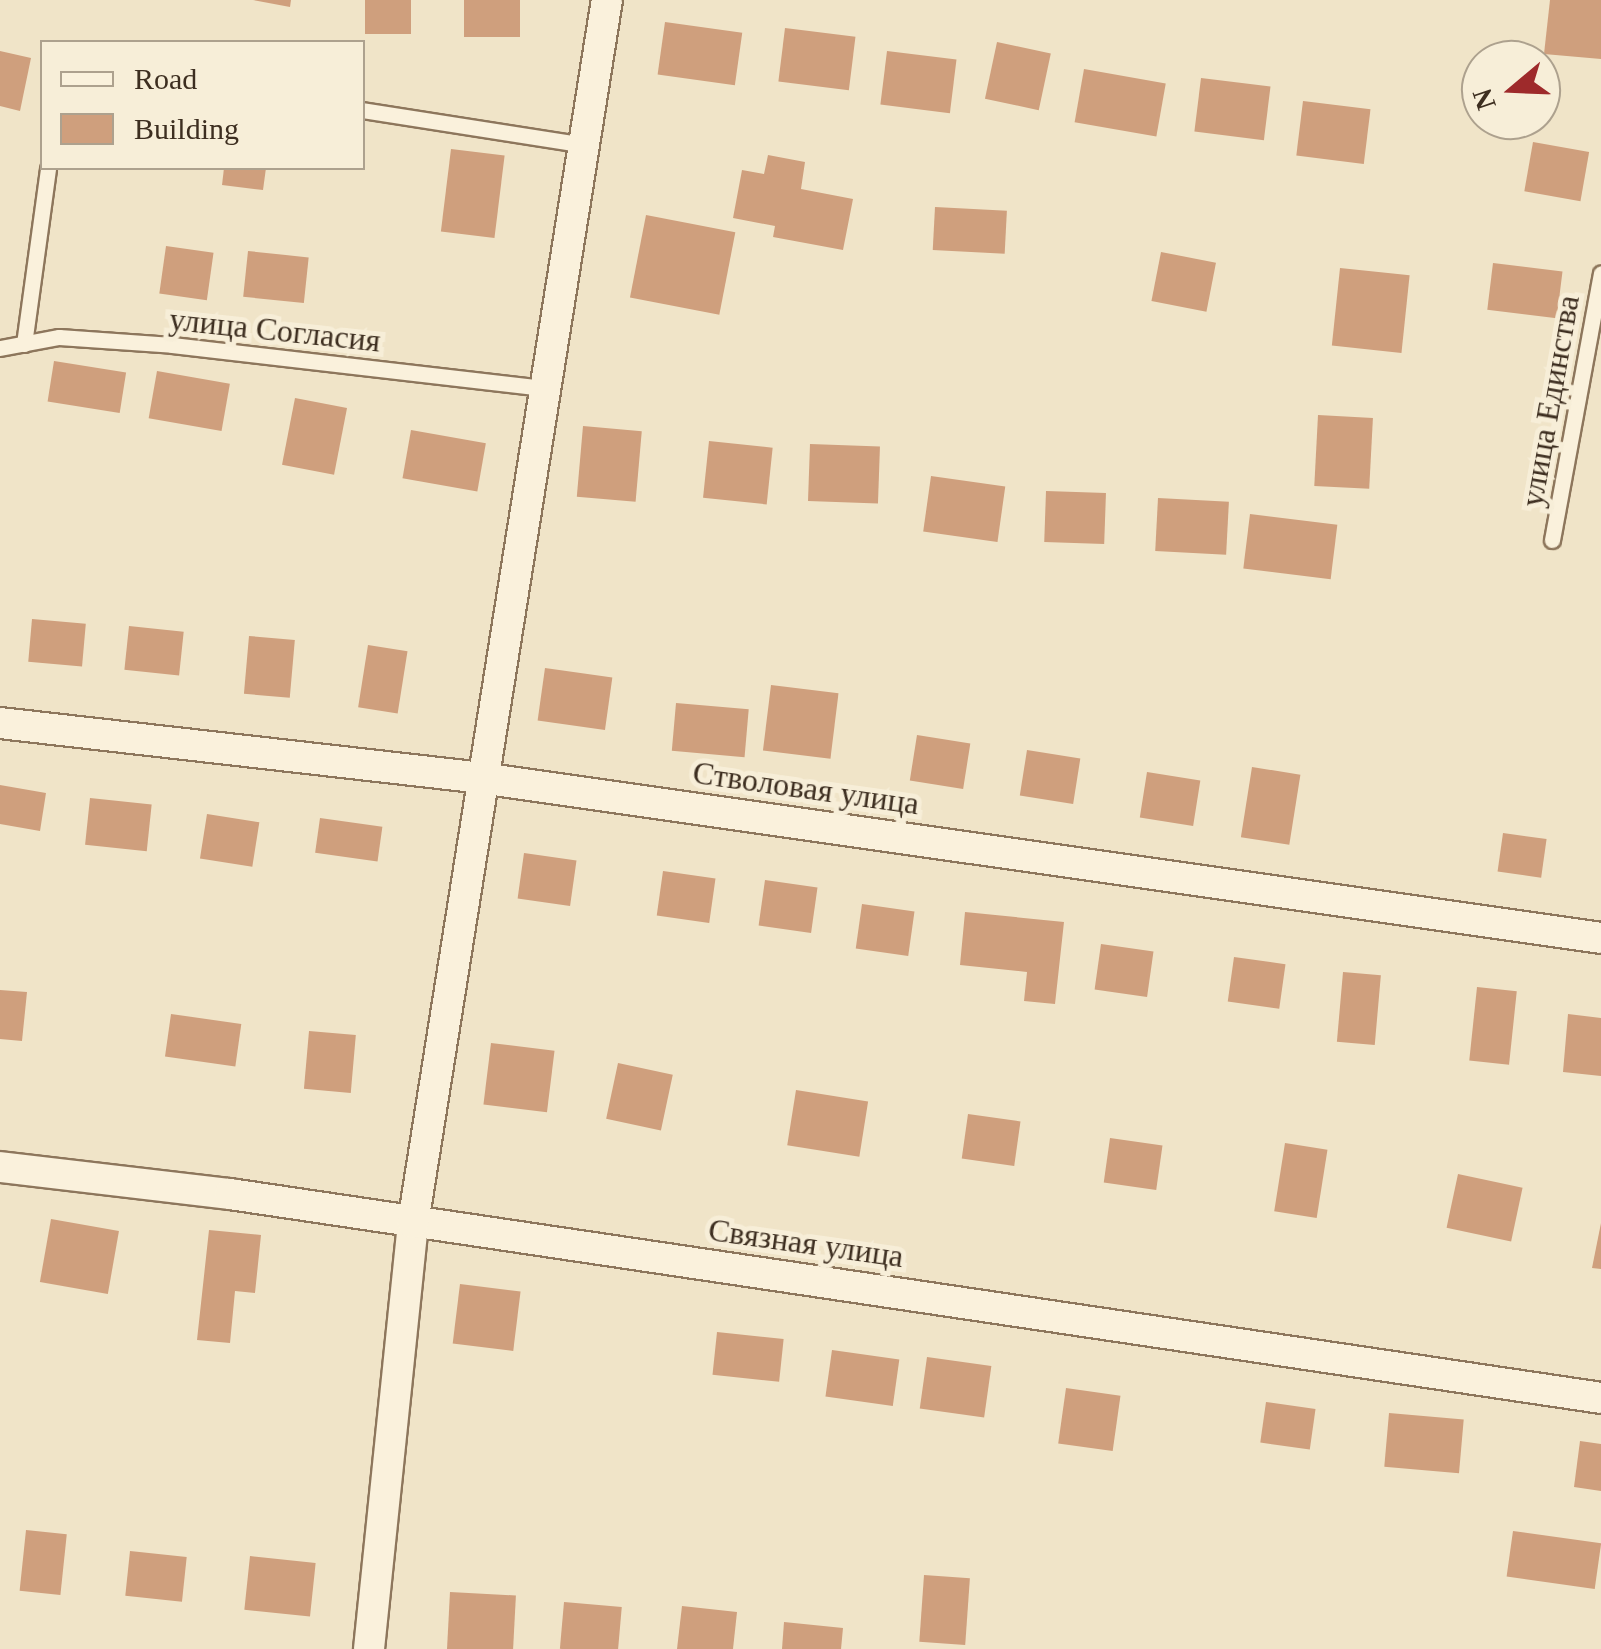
<!DOCTYPE html>
<meta charset="utf-8">
<style>
body{margin:0}
#map{position:relative;width:1601px;height:1649px;overflow:hidden;background:#f0e4c8;font-family:"Times New Roman",serif}
div>[style]{position:absolute}
.building>*{inset:0;background:#cf9f7d;transform-origin:0 0}
.roads{filter:drop-shadow(2px 0 #8d765c) drop-shadow(-2px 0 #8d765c) drop-shadow(0 2px #8d765c) drop-shadow(0 -2px #8d765c)}
.lane>*{height:15px;margin:-7.5px;padding:0 7.5px;transform-origin:7.5px;border-radius:7.5px;background:#faf1dc}
.street>*{height:30px;margin:-15px;padding:0 15px;transform-origin:15px;border-radius:15px;background:#faf1dc}
span{translate:-50% -50%;white-space:nowrap;text-align:center;line-height:1.15;-webkit-text-stroke:10px #f7eed8;paint-order:stroke}
.street-label{font-size:32px;color:#3d2e20}
.legend{position:absolute;left:40px;top:40px;width:325px;height:130px;box-sizing:border-box;background:#f7eed8;border:2px solid #ada18e;margin:0;padding:12px 18px;list-style:none;font-size:30px;color:#3d2e20}
.legend li{display:flex;align-items:center;gap:20px;height:50px}
.legend b{width:50px;border:2px solid #ada18e}
.north{position:absolute;left:1461px;top:40px;width:100px;height:100px;box-sizing:border-box;background:#f7eed8;border:2px solid #ada18e;border-radius:50%;rotate:251deg;font-size:28px;font-weight:700;line-height:40px;text-align:center;color:#3d2e20}
.north::after{content:'';display:block;margin:auto;width:35px;height:45px;background:#9e2a2b;clip-path:polygon(50% 0,100% 100%,50% 72%,0 100%)}
</style>
<div id="map">
<div class="building">
<i style="clip-path:polygon(253px 0,291px 0,290px 7px)"></i>
<i style="left:365px;top:0;width:46px;height:34px"></i>
<i style="left:464px;top:0;width:56px;height:37px"></i>
<i style="clip-path:polygon(1550px 0,1601px 0,1601px 59px,1544px 54px)"></i>
<i style="left:665px;top:22px;width:78px;height:53px;rotate:8deg"></i>
<i style="left:785px;top:28px;width:71px;height:54px;rotate:7deg"></i>
<i style="left:997px;top:42px;width:55px;height:58px;rotate:12deg"></i>
<i style="clip-path:polygon(0 51px,31px 58px,20px 111px,0 106px)"></i>
<i style="left:887px;top:51px;width:70px;height:54px;rotate:7deg"></i>
<i style="left:1084px;top:69px;width:83px;height:54px;rotate:10deg"></i>
<i style="left:1201px;top:78px;width:70px;height:54px;rotate:7deg"></i>
<i style="left:1303px;top:101px;width:68px;height:55px;rotate:7deg"></i>
<i style="left:1533px;top:142px;width:57px;height:50px;rotate:10deg"></i>
<i style="left:451px;top:149px;width:54px;height:83px;rotate:7deg"></i>
<i style="clip-path:polygon(768px 155px,805px 162px,801px 189px,853px 199px,843px 250px,773px 237px,775px 226px,733px 218px,742px 170px,764px 174px)"></i>
<i style="clip-path:polygon(224px 168px,266px 168px,263px 190px,222px 185px)"></i>
<i style="left:935px;top:207px;width:72px;height:43px;rotate:3deg"></i>
<i style="left:646px;top:215px;width:91px;height:84px;rotate:11deg"></i>
<i style="left:166px;top:246px;width:48px;height:48px;rotate:8deg"></i>
<i style="left:248px;top:251px;width:61px;height:46px;rotate:6deg"></i>
<i style="left:1161px;top:252px;width:56px;height:50px;rotate:11deg"></i>
<i style="left:1493px;top:263px;width:70px;height:47px;rotate:7deg"></i>
<i style="left:1340px;top:268px;width:70px;height:78px;rotate:6deg"></i>
<i style="left:54px;top:361px;width:73px;height:41px;rotate:9deg"></i>
<i style="left:157px;top:371px;width:74px;height:48px;rotate:10deg"></i>
<i style="left:295px;top:398px;width:53px;height:68px;rotate:11deg"></i>
<i style="left:1318px;top:415px;width:55px;height:71px;rotate:3deg"></i>
<i style="left:583px;top:426px;width:59px;height:71px;rotate:5deg"></i>
<i style="left:411px;top:430px;width:76px;height:49px;rotate:10deg"></i>
<i style="left:709px;top:441px;width:64px;height:57px;rotate:6deg"></i>
<i style="left:810px;top:444px;width:70px;height:57px;rotate:2deg"></i>
<i style="left:931px;top:476px;width:75px;height:56px;rotate:8deg"></i>
<i style="left:1046px;top:491px;width:60px;height:51px;rotate:2deg"></i>
<i style="left:1158px;top:498px;width:71px;height:53px;rotate:3deg"></i>
<i style="left:1250px;top:514px;width:88px;height:55px;rotate:7deg"></i>
<i style="left:32px;top:619px;width:54px;height:43px;rotate:5deg"></i>
<i style="left:129px;top:626px;width:55px;height:44px;rotate:6deg"></i>
<i style="left:249px;top:636px;width:46px;height:58px;rotate:5deg"></i>
<i style="left:368px;top:645px;width:40px;height:63px;rotate:9deg"></i>
<i style="left:545px;top:668px;width:68px;height:53px;rotate:8deg"></i>
<i style="left:771px;top:685px;width:68px;height:66px;rotate:7deg"></i>
<i style="left:676px;top:703px;width:73px;height:48px;rotate:5deg"></i>
<i style="left:917px;top:735px;width:54px;height:46px;rotate:9deg"></i>
<i style="left:1027px;top:750px;width:54px;height:46px;rotate:9deg"></i>
<i style="left:1252px;top:767px;width:49px;height:71px;rotate:9deg"></i>
<i style="left:1147px;top:772px;width:54px;height:46px;rotate:9deg"></i>
<i style="clip-path:polygon(0 785px,46px 793px,40px 831px,0 824px)"></i>
<i style="left:90px;top:798px;width:62px;height:47px;rotate:6deg"></i>
<i style="left:207px;top:814px;width:53px;height:45px;rotate:9deg"></i>
<i style="left:320px;top:818px;width:63px;height:35px;rotate:8deg"></i>
<i style="left:1503px;top:833px;width:44px;height:39px;rotate:8deg"></i>
<i style="left:524px;top:853px;width:53px;height:46px;rotate:8deg"></i>
<i style="left:663px;top:871px;width:53px;height:45px;rotate:8deg"></i>
<i style="left:765px;top:880px;width:53px;height:46px;rotate:8deg"></i>
<i style="left:862px;top:904px;width:53px;height:45px;rotate:8deg"></i>
<i style="clip-path:polygon(965px 912px,1064px 922px,1055px 1004px,1024px 1001px,1027px 972px,960px 965px)"></i>
<i style="left:1101px;top:944px;width:53px;height:46px;rotate:8deg"></i>
<i style="left:1234px;top:957px;width:52px;height:45px;rotate:8deg"></i>
<i style="left:1343px;top:972px;width:38px;height:70px;rotate:5deg"></i>
<i style="left:1477px;top:987px;width:40px;height:74px;rotate:6deg"></i>
<i style="clip-path:polygon(0 990px,27px 992px,22px 1041px,0 1039px)"></i>
<i style="left:171px;top:1014px;width:71px;height:43px;rotate:8deg"></i>
<i style="clip-path:polygon(1568px 1014px,1601px 1018px,1601px 1076px,1563px 1072px)"></i>
<i style="left:309px;top:1031px;width:47px;height:58px;rotate:5deg"></i>
<i style="left:491px;top:1043px;width:64px;height:62px;rotate:7deg"></i>
<i style="left:618px;top:1063px;width:56px;height:57px;rotate:12deg"></i>
<i style="left:796px;top:1090px;width:73px;height:56px;rotate:9deg"></i>
<i style="left:968px;top:1114px;width:53px;height:45px;rotate:8deg"></i>
<i style="left:1110px;top:1138px;width:53px;height:45px;rotate:8deg"></i>
<i style="left:1285px;top:1143px;width:43px;height:69px;rotate:9deg"></i>
<i style="left:1458px;top:1174px;width:66px;height:55px;rotate:12deg"></i>
<i style="left:51px;top:1219px;width:69px;height:64px;rotate:10deg"></i>
<i style="clip-path:polygon(1601px 1223px,1601px 1269px,1592px 1268px)"></i>
<i style="clip-path:polygon(209px 1230px,261px 1235px,255px 1293px,235px 1291px,230px 1343px,197px 1340px)"></i>
<i style="left:460px;top:1284px;width:61px;height:60px;rotate:7deg"></i>
<i style="left:717px;top:1332px;width:67px;height:43px;rotate:6deg"></i>
<i style="left:832px;top:1350px;width:68px;height:47px;rotate:8deg"></i>
<i style="left:927px;top:1357px;width:65px;height:52px;rotate:8deg"></i>
<i style="left:1066px;top:1388px;width:55px;height:56px;rotate:8deg"></i>
<i style="left:1266px;top:1402px;width:50px;height:41px;rotate:8deg"></i>
<i style="left:1389px;top:1413px;width:75px;height:54px;rotate:5deg"></i>
<i style="clip-path:polygon(1580px 1441px,1601px 1444px,1601px 1491px,1574px 1487px)"></i>
<i style="left:26px;top:1530px;width:41px;height:61px;rotate:6deg"></i>
<i style="left:1513px;top:1531px;width:89px;height:46px;rotate:8deg"></i>
<i style="left:130px;top:1551px;width:57px;height:45px;rotate:6deg"></i>
<i style="left:250px;top:1556px;width:66px;height:54px;rotate:6deg"></i>
<i style="left:924px;top:1575px;width:46px;height:67px;rotate:4deg"></i>
<i style="left:450px;top:1592px;width:66px;height:57px;rotate:3deg"></i>
<i style="left:564px;top:1602px;width:58px;height:47px;rotate:5deg"></i>
<i style="clip-path:polygon(682px 1606px,737px 1612px,733px 1649px,677px 1649px)"></i>
<i style="clip-path:polygon(784px 1622px,843px 1628px,841px 1649px,782px 1649px)"></i>
</div>
<div class="roads">
<div class="lane">
<i style="left:362px;top:110px;width:221px;rotate:8.9deg"></i>
<i style="left:24px;top:344px;width:178px;rotate:-82.2deg"></i>
<i style="left:0;top:348px;width:60px;rotate:-10.6deg"></i>
<i style="left:59px;top:337px;width:113px;rotate:4deg"></i>
<i style="left:172px;top:345px;width:374px;rotate:6.6deg"></i>
<i style="left:1552px;top:540px;width:271px;rotate:-79.6deg"></i>
</div>
<div class="street">
<i style="left:0;top:723px;width:484px;rotate:6.5deg"></i>
<i style="left:481px;top:778px;width:1131px;rotate:8.13deg"></i>
<i style="left:0;top:1167px;width:232px;rotate:6.7deg"></i>
<i style="left:230px;top:1194px;width:1386px;rotate:8.46deg"></i>
<i style="left:369px;top:1649px;width:428px;rotate:-84.1deg"></i>
<i style="left:413px;top:1223px;width:1238px;rotate:-80.99deg"></i>
</div>
</div>
<div class="street-label">
<span style="left:275px;top:330px;rotate:6deg">улица Согласия</span>
<span style="left:1550px;top:401px;rotate:-80deg">улица Единства</span>
<span style="left:806px;top:788px;rotate:8deg">Стволовая улица</span>
<span style="left:806px;top:1243px;rotate:8deg">Связная улица</span>
</div>
<ul class="legend">
<li><b style="height:12px;background:#faf1dc"></b>Road</li>
<li><b style="height:28px;background:#cf9f7d"></b>Building</li>
</ul>
<div class="north">N</div>
</div>
